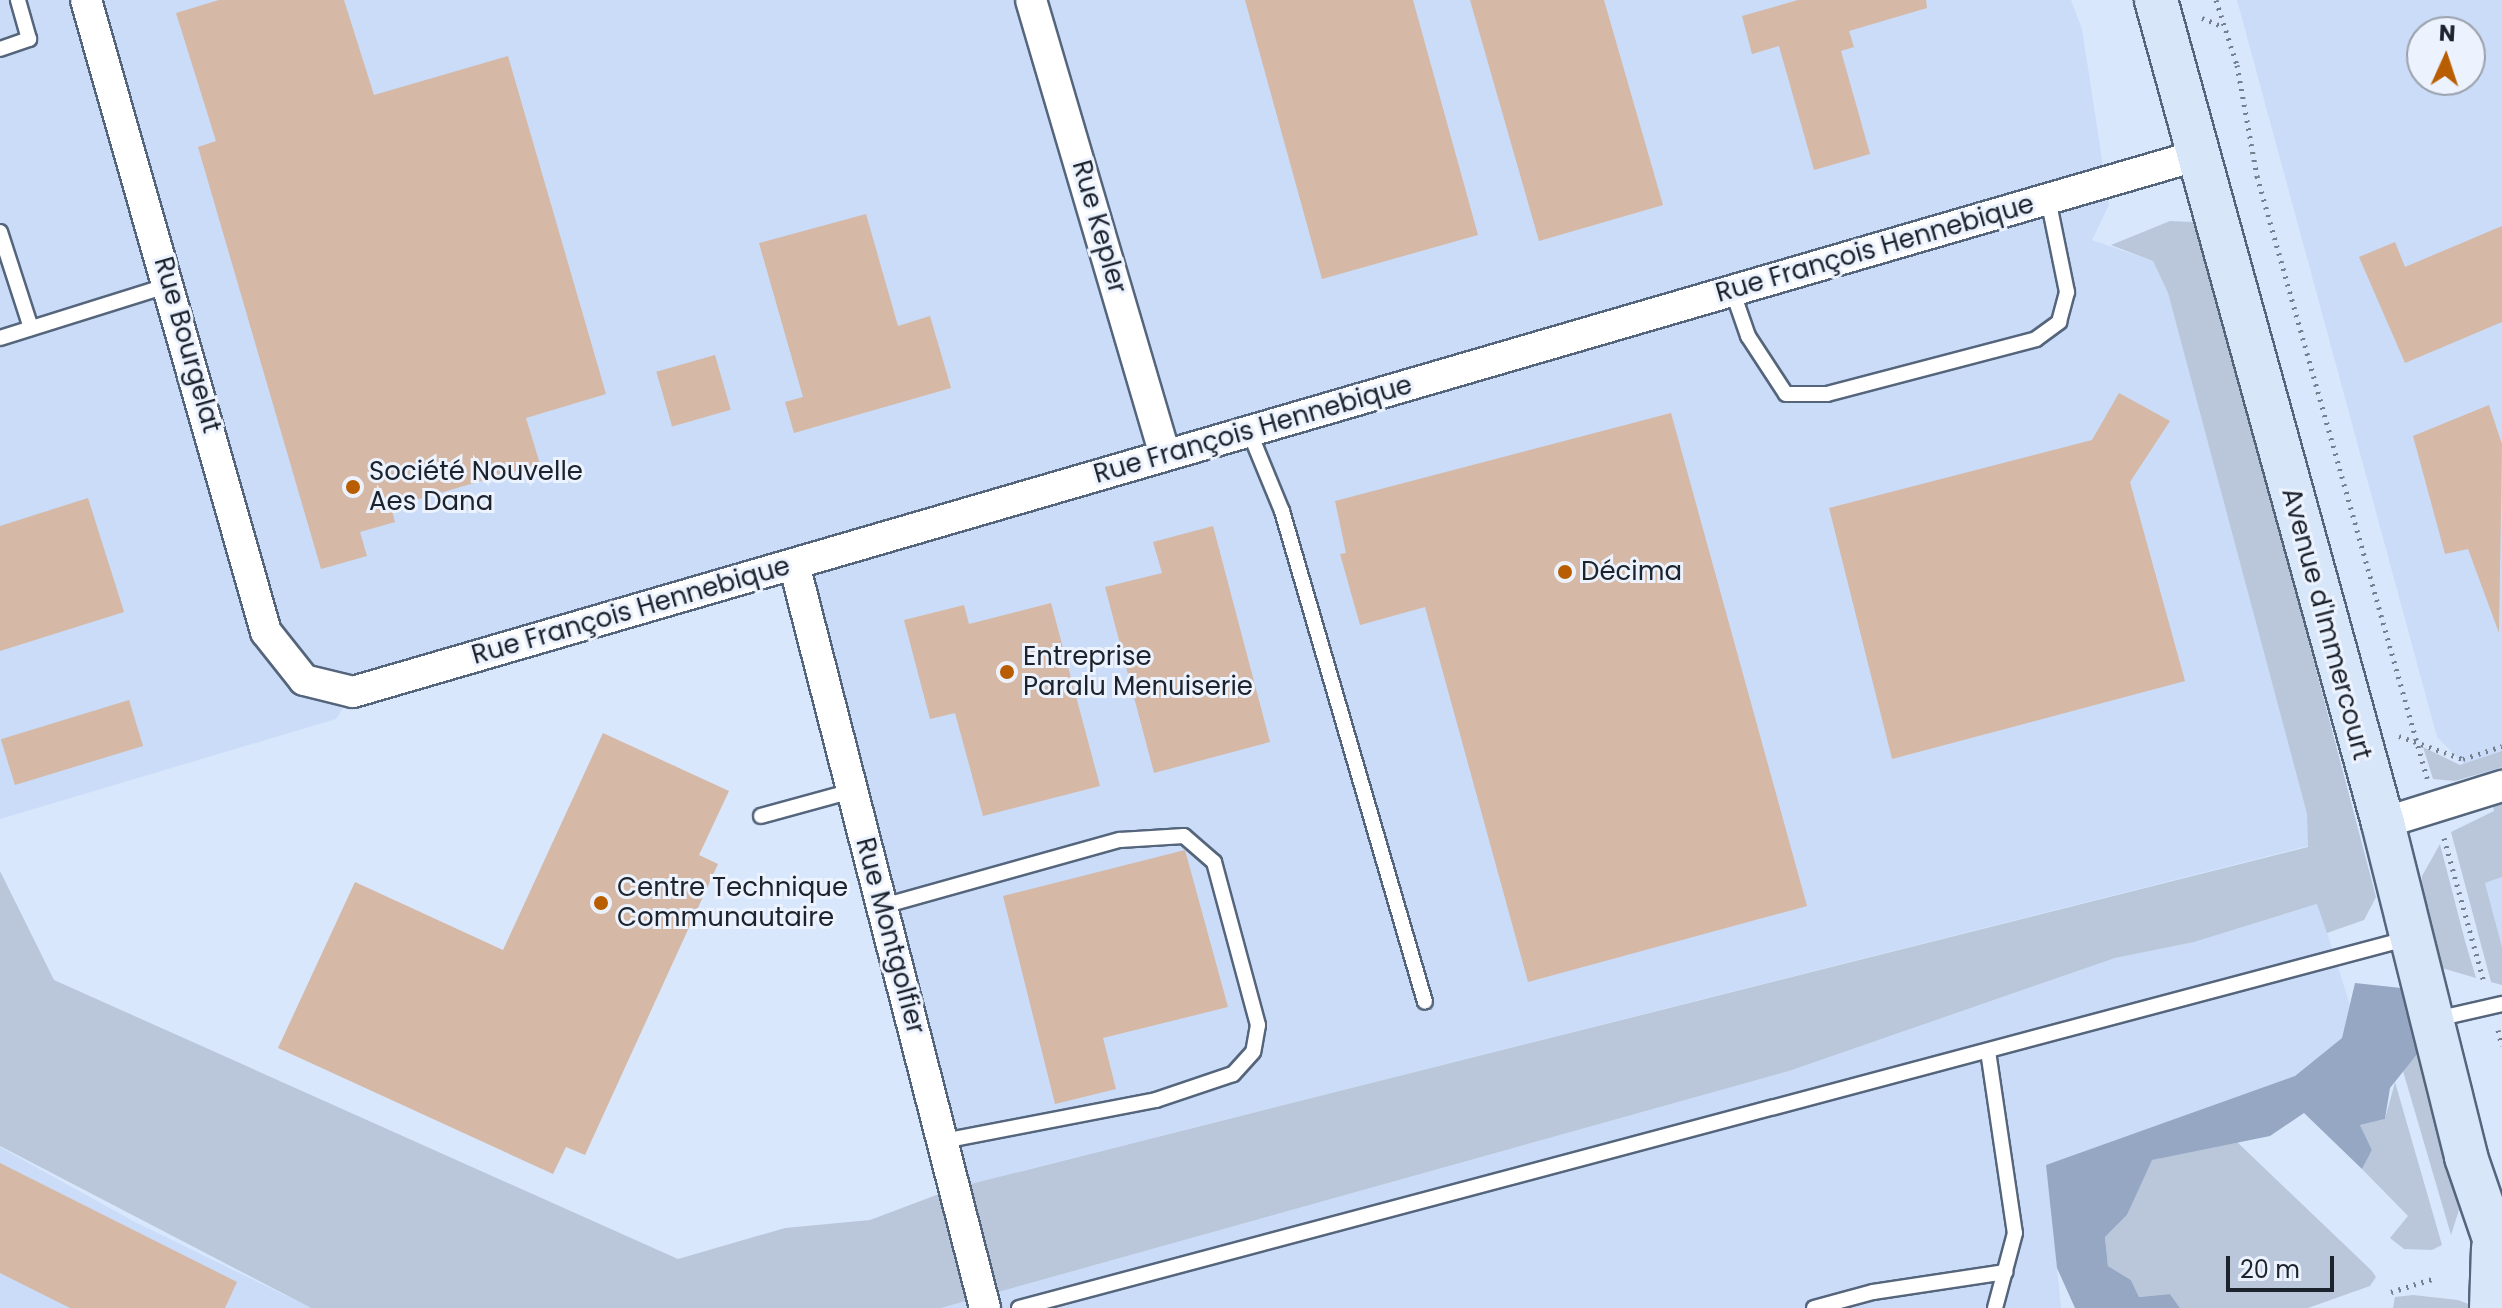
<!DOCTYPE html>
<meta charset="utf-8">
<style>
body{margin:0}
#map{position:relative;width:2502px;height:1308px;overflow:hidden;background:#d8e7fc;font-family:Poppins,sans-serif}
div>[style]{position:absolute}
.built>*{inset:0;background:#cadcf7}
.green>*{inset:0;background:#bac7db}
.forest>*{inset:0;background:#95a7c2}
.building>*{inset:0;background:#d5b8a6;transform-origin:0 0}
.path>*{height:5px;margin-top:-2.5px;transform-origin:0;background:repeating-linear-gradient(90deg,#757f8e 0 2px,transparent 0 8px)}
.roads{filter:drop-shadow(2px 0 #55657c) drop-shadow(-2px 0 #55657c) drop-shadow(0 2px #55657c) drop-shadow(0 -2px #55657c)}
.service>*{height:14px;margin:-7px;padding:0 7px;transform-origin:7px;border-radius:7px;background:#fff}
.minor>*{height:30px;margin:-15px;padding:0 15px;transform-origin:15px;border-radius:15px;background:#fff}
.secondary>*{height:42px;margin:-21px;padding:0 21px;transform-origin:21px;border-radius:21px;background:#d8e6fa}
.dots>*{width:22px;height:22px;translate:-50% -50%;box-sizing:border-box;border:4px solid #ecf3fe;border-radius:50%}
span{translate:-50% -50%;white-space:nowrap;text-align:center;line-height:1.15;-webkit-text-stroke:6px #ecf3fe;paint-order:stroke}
.street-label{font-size:26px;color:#1c232d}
.poi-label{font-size:26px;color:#1c232d}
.left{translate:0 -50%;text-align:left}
.north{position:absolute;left:2406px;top:16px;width:80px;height:80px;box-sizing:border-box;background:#ecf3fe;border:2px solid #99a0aa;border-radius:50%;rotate:3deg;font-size:22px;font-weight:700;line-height:32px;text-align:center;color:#1c232d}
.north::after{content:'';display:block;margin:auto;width:28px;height:36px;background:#b85d01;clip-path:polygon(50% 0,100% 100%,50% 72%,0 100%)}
.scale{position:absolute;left:2226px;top:1256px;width:108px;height:36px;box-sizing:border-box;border:4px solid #1c232d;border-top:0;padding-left:10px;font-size:24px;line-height:28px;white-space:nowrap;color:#1c232d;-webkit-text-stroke:6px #ecf3fe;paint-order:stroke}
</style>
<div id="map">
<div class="built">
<i style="clip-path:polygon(0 0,2071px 0,2082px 29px,2109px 205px,2092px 240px,2153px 261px,2168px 293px,2307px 814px,2308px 846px,955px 1188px,794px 564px,353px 692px,336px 719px,0 819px)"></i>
<i style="clip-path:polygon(evenodd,2237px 0,2502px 0,2502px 786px,2490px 791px,2437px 737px,2237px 0,2422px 32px,2470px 32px,2470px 80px,2422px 80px,2422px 32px)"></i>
<i style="clip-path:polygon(2502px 877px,2502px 947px,2485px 883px)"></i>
<i style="clip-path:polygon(2318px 904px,2350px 1005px,2342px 1038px,2295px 1076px,2047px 1165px,2061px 1308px,941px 1308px,1789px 1071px,2115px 958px,2194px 942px)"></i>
<i style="clip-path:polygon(0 1147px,133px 1221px,311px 1308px,0 1308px)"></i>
</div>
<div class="green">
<i style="clip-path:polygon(2170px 221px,2193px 222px,2255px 438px,2376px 897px,2364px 920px,2327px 933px,2317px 904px,2194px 942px,2115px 958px,1789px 1071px,941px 1308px,311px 1308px,0 1146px,0 871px,54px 980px,678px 1259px,785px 1228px,870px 1220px,955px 1188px,2308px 847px,2307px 814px,2168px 293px,2153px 261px,2111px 245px)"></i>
<i style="clip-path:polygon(2423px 747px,2460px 765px,2502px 751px,2502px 767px,2455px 781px,2433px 779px)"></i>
<i style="clip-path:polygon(2502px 786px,2502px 877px,2485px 883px,2502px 947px,2502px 985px,2491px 982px,2451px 832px,2494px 811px,2490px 791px)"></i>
<i style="clip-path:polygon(2440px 844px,2465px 941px,2476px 978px,2442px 968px,2420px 905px,2422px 876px)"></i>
<i style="clip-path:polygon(2418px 1053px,2459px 1210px,2451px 1235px,2403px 1071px)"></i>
<i style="clip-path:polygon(2395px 1082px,2442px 1245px,2432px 1250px,2404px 1249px,2390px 1238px,2408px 1216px,2362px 1169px,2372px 1150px,2360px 1125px,2385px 1119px)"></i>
<i style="clip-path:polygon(2236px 1141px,2372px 1271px,2376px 1277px,2370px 1286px,2308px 1308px,2180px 1308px,2170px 1294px,2139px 1297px,2131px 1280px,2108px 1266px,2105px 1237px,2127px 1215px,2151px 1160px)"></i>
<i style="clip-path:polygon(2413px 1295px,2458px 1300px,2479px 1308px,2393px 1308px,2395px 1297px)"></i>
</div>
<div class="forest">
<i style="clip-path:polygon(2355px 983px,2401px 988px,2418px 1053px,2390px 1088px,2385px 1119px,2360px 1125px,2372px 1150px,2362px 1169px,2304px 1113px,2270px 1136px,2152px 1160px,2127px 1215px,2105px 1237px,2108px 1266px,2131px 1280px,2139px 1297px,2170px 1294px,2180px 1308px,2075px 1308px,2057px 1268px,2046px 1165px,2295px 1076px,2342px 1038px)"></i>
</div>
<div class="building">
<i style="clip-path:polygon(219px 0,344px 0,374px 95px,508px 56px,606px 394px,526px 418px,540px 464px,391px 507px,395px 522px,360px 532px,367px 556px,321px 569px,198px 147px,216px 141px,176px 13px)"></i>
<i style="clip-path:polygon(1245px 0,1413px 0,1478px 235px,1322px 279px)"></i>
<i style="clip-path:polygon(1470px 0,1604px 0,1663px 205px,1539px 241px)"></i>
<i style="clip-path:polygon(1798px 0,1926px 0,1927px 8px,1849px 31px,1854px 47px,1841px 51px,1870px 154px,1814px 170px,1779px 46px,1752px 54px,1742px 16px)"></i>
<i style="clip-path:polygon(866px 214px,898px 326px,930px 316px,951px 388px,794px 433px,785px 402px,803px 397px,759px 243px)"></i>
<i style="clip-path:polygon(2502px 226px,2502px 322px,2405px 363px,2359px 257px,2395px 242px,2405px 267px)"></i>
<i style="left:715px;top:355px;width:57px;height:61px;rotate:74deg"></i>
<i style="clip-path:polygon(2119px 393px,2170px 421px,2130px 482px,2185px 681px,1892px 759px,1829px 508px,2092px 440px)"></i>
<i style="clip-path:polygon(2489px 405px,2502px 444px,2499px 633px,2468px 549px,2445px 554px,2413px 436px)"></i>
<i style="clip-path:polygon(1671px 413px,1807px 906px,1528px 982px,1425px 607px,1360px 625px,1340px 554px,1346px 553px,1335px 501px)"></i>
<i style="clip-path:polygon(88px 498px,124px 612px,0 651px,0 526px)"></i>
<i style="clip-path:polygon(1213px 526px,1270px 742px,1154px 773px,1105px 587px,1162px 573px,1153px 542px)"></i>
<i style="clip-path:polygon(1051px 603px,1100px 786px,983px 816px,955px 713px,930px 719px,904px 620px,964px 605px,969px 624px)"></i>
<i style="left:129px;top:700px;width:48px;height:134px;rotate:73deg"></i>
<i style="clip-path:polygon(603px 733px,729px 791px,699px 855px,718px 864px,585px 1155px,566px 1147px,553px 1174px,278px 1048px,355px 882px,503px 950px)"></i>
<i style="clip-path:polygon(1185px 850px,1228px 1007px,1103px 1038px,1116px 1089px,1055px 1104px,1003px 896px)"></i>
<i style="clip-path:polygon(0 1163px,237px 1282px,225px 1308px,70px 1308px,0 1273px)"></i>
</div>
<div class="path">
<i style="left:2216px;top:0;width:68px;rotate:72.1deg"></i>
<i style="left:2237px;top:65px;width:113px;rotate:79.8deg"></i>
<i style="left:2257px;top:176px;width:626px;rotate:74.23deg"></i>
<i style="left:2202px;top:18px;width:22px;rotate:22deg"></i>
<i style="left:2399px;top:736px;width:68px;rotate:19.8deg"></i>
<i style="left:2463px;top:759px;width:41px;rotate:-18.4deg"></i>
<i style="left:2444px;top:838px;width:149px;rotate:74.5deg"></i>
<i style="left:2498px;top:1030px;width:16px;rotate:76deg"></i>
<i style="left:2391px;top:1292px;width:43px;rotate:-17.6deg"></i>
</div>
<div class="roads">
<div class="service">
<i style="left:0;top:49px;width:31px;rotate:-19deg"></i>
<i style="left:29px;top:39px;width:41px;rotate:-105.8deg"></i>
<i style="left:0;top:232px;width:101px;rotate:72.1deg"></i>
<i style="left:1732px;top:290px;width:49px;rotate:70.8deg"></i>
<i style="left:1748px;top:336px;width:69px;rotate:56.8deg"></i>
<i style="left:1786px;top:394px;width:41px"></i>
<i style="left:1827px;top:394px;width:216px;rotate:-14.7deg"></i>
<i style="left:2036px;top:339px;width:29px;rotate:-36deg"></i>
<i style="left:2059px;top:322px;width:31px;rotate:-75deg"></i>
<i style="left:2067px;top:292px;width:95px;rotate:-101.5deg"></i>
<i style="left:0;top:338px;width:177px;rotate:-17.4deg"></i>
<i style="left:1249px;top:431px;width:87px;rotate:67.6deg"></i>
<i style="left:1282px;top:511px;width:511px;rotate:73.76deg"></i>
<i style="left:761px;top:816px;width:94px;rotate:-15.4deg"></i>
<i style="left:883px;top:906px;width:246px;rotate:-15.6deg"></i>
<i style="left:1120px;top:840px;width:64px;rotate:-3.6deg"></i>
<i style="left:1184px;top:836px;width:40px;rotate:41deg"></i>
<i style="left:1214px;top:862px;width:169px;rotate:74.9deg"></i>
<i style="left:1258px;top:1025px;width:27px;rotate:100deg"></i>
<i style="left:1253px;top:1052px;width:30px;rotate:132deg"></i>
<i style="left:1233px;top:1074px;width:81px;rotate:161.3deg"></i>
<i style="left:1156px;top:1100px;width:216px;rotate:169.1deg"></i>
<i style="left:2436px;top:1019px;width:68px;rotate:-12.8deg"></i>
<i style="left:1988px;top:1051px;width:184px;rotate:81.6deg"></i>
<i style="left:2015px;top:1233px;width:78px;rotate:104.9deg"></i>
<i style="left:1019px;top:1308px;width:1439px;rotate:-14.9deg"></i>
<i style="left:1814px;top:1308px;width:61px;rotate:-15.2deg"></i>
<i style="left:1873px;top:1292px;width:134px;rotate:-8.6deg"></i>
</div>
<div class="minor">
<i style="left:86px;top:0;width:657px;rotate:74.1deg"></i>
<i style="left:266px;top:632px;width:61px;rotate:51.6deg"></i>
<i style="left:304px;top:680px;width:50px;rotate:13.8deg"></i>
<i style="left:353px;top:692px;width:1926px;rotate:-16.22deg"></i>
<i style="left:1031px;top:0;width:474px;rotate:73.6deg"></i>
<i style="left:794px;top:564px;width:768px;rotate:75.6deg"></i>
<i style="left:2383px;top:823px;width:125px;rotate:-17.3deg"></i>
</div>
<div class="secondary">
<i style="left:2156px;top:0;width:854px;rotate:74.58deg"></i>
<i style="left:2383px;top:823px;width:344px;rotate:76deg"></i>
<i style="left:2466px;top:1157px;width:111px;rotate:71.1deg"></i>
<i style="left:2491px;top:1308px;width:60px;rotate:-88.1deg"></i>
</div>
</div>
<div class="dots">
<i style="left:353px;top:487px;background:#b85d01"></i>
<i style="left:1565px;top:572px;background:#b85d01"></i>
<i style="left:1007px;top:672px;background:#b85d01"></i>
<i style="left:601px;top:903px;background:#b85d01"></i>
</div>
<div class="street-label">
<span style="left:1099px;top:227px;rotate:74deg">Rue Kepler</span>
<span style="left:1875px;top:249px;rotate:-16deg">Rue François Hennebique</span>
<span style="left:187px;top:345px;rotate:74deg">Rue Bourgelat</span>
<span style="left:1253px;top:430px;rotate:-16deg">Rue François Hennebique</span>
<span style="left:631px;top:611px;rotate:-16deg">Rue François Hennebique</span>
<span style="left:2326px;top:624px;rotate:75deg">Avenue d'Immercourt</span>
<span style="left:890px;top:936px;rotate:75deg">Rue Montgolfier</span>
</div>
<div class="poi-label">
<span class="left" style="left:369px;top:487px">Société Nouvelle<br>Aes Dana</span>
<span class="left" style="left:1581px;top:572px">Décima</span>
<span class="left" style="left:1023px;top:672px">Entreprise<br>Paralu Menuiserie</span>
<span class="left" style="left:617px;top:903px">Centre Technique<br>Communautaire</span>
</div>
<div class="north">N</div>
<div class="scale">20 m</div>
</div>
